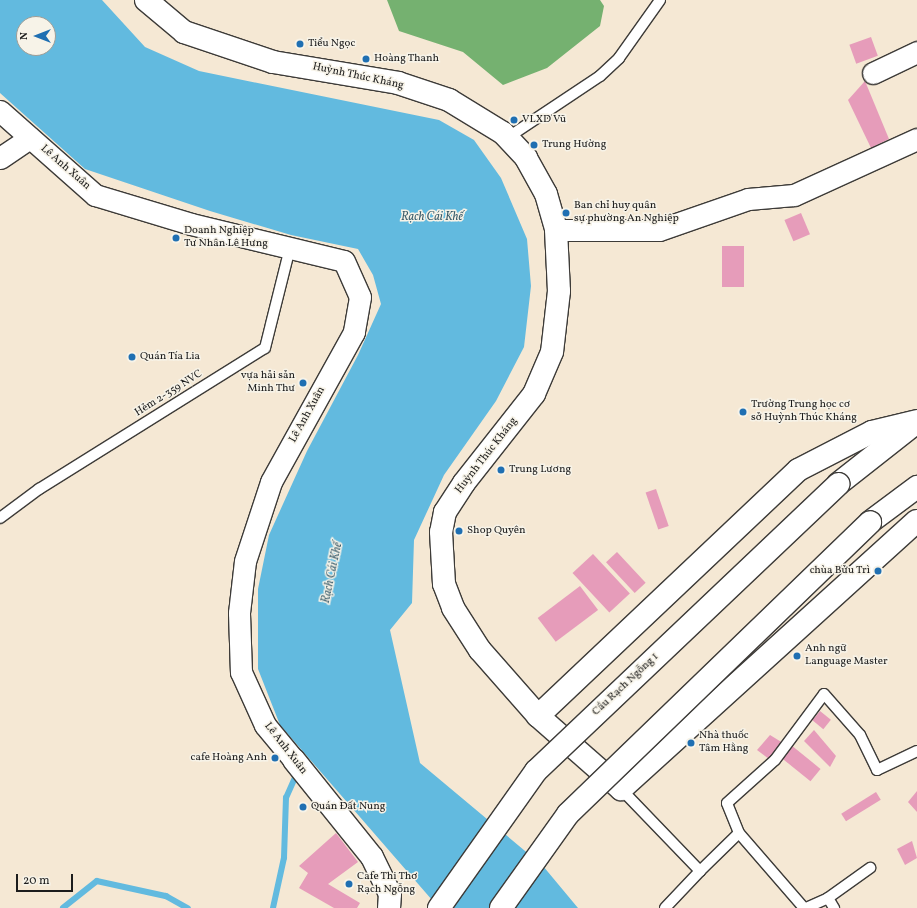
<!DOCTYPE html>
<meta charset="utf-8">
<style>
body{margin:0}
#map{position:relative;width:917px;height:908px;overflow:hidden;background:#f5e8d4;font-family:Vollkorn,serif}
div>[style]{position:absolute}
.forest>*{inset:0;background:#75b170}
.water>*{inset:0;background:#62badf}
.stream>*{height:5.5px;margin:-2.75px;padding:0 2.75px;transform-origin:2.75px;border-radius:2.75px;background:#62badf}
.building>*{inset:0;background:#e69cba;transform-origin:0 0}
.roads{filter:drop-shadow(1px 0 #3d3b38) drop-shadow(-1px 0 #3d3b38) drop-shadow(0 1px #3d3b38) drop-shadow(0 -1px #3d3b38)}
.lane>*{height:10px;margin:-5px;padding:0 5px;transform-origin:5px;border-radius:5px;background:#fff}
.street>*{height:21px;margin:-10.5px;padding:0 10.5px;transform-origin:10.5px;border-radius:10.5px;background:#fff}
.secondary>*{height:22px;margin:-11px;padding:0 11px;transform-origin:11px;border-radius:11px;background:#fff}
.bridges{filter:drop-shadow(1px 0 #3d3b38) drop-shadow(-1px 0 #3d3b38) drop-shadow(0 1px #3d3b38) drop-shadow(0 -1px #3d3b38)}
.secondary-bridge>*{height:22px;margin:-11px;padding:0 11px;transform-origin:11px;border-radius:11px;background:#fff}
.dots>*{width:11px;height:11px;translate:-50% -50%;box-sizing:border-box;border:2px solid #f7f3e8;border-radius:50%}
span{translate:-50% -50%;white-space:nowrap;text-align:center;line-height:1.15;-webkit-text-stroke:3px #f7f3e8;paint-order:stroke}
.poi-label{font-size:11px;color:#1c1c1c}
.left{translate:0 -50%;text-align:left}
.right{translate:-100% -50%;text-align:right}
.street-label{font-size:11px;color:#1c1c1c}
.water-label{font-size:12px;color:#385b6a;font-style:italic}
.north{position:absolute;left:16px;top:16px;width:40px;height:40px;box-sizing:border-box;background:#f7f3e8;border:1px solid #9f9d96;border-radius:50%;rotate:270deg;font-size:11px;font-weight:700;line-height:16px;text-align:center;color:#1c1c1c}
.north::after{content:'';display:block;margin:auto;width:14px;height:18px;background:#1f6fb2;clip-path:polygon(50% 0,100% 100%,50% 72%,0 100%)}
.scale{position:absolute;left:16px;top:874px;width:57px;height:18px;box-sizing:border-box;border:2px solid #1c1c1c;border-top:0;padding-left:5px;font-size:12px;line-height:14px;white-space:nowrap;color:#1c1c1c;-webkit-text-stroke:3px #f7f3e8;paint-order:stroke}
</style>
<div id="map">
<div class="forest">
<i style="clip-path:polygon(387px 0,600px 0,604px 6px,600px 26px,547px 68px,503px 85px,463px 52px,399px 31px)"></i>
</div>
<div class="water">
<i style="clip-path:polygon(evenodd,0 0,102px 0,145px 47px,199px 71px,439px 120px,474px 140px,501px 178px,527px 239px,531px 286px,524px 347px,496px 401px,444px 475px,414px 540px,412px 603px,390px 630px,420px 763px,543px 866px,578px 908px,439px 908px,280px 725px,258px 669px,258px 589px,269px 535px,307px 451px,358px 355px,381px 304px,373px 275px,358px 249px,291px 235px,210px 211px,85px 169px,0 93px,0 0,24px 24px,48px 24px,48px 48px,24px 48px,24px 24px)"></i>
</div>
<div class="stream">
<i style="left:63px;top:908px;width:43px;rotate:-38.5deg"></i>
<i style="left:97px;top:881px;width:71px;rotate:12.3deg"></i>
<i style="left:166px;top:896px;width:25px;rotate:29deg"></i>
<i style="left:273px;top:908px;width:51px;rotate:-77.6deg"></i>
<i style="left:284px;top:858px;width:60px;rotate:-88.1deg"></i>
<i style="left:286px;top:798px;width:27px;rotate:-66deg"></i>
</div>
<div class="building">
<i style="left:871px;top:37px;width:20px;height:23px;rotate:70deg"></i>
<i style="clip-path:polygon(865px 81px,889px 139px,871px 148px,848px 100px)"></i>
<i style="left:801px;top:213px;width:23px;height:18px;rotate:67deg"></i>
<i style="left:722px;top:246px;width:22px;height:41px"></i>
<i style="left:656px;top:489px;width:39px;height:11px;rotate:71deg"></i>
<i style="left:617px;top:552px;width:42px;height:15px;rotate:47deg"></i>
<i style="left:593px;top:554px;width:54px;height:28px;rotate:47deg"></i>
<i style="left:580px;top:586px;width:30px;height:53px;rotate:53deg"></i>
<i style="left:820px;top:711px;width:14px;height:12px;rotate:39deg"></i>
<i style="clip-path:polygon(814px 730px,836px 756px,830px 767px,804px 741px)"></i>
<i style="clip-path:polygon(770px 735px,783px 743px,769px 759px,757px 750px)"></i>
<i style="left:791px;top:745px;width:38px;height:16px;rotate:39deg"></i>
<i style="clip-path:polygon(917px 791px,917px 812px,908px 802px)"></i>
<i style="left:876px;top:792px;width:9px;height:41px;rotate:58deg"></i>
<i style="clip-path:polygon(336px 833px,358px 862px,328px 884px,360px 903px,357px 908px,334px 908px,299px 888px,308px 873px,299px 866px)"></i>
<i style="clip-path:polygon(912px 841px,917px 858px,905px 865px,897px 849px)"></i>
</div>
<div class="roads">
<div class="lane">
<i style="left:507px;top:138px;width:112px;rotate:-33.7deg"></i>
<i style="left:600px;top:76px;width:26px;rotate:-43deg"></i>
<i style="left:619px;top:58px;width:71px;rotate:-54.7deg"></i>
<i style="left:0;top:518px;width:49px;rotate:-36.6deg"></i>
<i style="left:39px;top:489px;width:266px;rotate:-32deg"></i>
<i style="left:265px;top:348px;width:103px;rotate:-76deg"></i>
<i style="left:621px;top:789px;width:114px;rotate:46.1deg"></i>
<i style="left:700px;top:871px;width:51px;rotate:133.4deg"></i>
<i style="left:700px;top:871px;width:54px;rotate:-44.3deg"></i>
<i style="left:828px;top:898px;width:12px;rotate:59deg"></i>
<i style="left:804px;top:908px;width:99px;rotate:-130.9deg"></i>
<i style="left:739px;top:833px;width:32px;rotate:-112deg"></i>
<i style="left:727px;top:803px;width:64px;rotate:-41.9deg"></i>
<i style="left:775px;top:760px;width:82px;rotate:-53.4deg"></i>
<i style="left:824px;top:694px;width:55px;rotate:48.7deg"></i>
<i style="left:860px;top:735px;width:39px;rotate:64deg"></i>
<i style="left:877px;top:770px;width:44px;rotate:-25.4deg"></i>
<i style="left:806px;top:908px;width:24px;rotate:-24deg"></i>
<i style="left:828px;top:898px;width:52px;rotate:-35.5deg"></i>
</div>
<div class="street">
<i style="left:873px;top:73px;width:49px;rotate:-25.5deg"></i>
<i style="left:0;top:111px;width:127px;rotate:41.5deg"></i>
<i style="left:95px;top:195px;width:100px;rotate:16.8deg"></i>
<i style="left:191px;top:224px;width:157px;rotate:13.6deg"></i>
<i style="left:344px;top:261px;width:39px;rotate:66deg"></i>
<i style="left:360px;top:297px;width:36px;rotate:100deg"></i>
<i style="left:354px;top:332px;width:171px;rotate:119deg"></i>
<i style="left:271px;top:482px;width:83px;rotate:108.2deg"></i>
<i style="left:245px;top:561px;width:52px;rotate:96.6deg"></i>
<i style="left:239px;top:613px;width:59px;rotate:88.1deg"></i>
<i style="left:241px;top:672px;width:58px;rotate:65.6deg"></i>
<i style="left:265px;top:725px;width:45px;rotate:50.4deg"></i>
<i style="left:0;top:158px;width:36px;rotate:-34deg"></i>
<i style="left:556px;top:230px;width:103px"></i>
<i style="left:659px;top:230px;width:94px;rotate:-19.2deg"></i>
<i style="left:748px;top:199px;width:46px;rotate:-5deg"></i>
<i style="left:794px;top:195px;width:135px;rotate:-24.5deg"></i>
</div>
<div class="secondary">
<i style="left:146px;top:0;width:50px;rotate:40.1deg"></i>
<i style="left:184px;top:32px;width:94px;rotate:18.6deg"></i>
<i style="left:273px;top:62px;width:127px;rotate:9.5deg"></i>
<i style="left:398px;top:83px;width:54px;rotate:18.4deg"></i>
<i style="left:449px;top:100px;width:63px;rotate:31.4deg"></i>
<i style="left:503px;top:133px;width:34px;rotate:47deg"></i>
<i style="left:526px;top:158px;width:41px;rotate:60.9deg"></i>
<i style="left:546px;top:194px;width:37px;rotate:74deg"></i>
<i style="left:556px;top:230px;width:61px;rotate:87.2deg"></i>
<i style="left:559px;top:291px;width:61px;rotate:96.5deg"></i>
<i style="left:552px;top:352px;width:46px;rotate:113.2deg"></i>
<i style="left:534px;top:394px;width:113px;rotate:128.2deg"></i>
<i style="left:464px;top:483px;width:35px;rotate:123deg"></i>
<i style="left:445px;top:512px;width:20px;rotate:101deg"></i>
<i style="left:441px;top:532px;width:52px;rotate:86.7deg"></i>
<i style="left:444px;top:584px;width:26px;rotate:69deg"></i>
<i style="left:453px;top:608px;width:50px;rotate:57.3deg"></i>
<i style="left:480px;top:650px;width:88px;rotate:48.7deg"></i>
<i style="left:538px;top:716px;width:111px;rotate:41.3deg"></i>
<i style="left:621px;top:789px;width:399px;rotate:-42.2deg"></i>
<i style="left:838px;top:484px;width:95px;rotate:-38.2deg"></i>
<i style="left:870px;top:522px;width:59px;rotate:-36.7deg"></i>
<i style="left:538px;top:716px;width:358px;rotate:-43.4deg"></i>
<i style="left:798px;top:470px;width:83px;rotate:-27.2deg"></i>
<i style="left:872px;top:432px;width:46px;rotate:-13.7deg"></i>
<i style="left:294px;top:760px;width:124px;rotate:51.2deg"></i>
<i style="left:372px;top:857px;width:41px;rotate:64.1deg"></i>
<i style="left:390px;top:894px;width:14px;rotate:94deg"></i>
</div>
</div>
<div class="bridges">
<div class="secondary-bridge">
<i style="left:439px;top:908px;width:168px;rotate:-54.7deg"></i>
<i style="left:536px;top:771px;width:417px;rotate:-43.5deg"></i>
<i style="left:501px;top:908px;width:115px;rotate:-54.5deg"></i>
<i style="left:568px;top:814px;width:420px;rotate:-44deg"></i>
</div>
</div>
<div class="dots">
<i style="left:300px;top:44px;background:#1f6fb2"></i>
<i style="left:366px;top:59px;background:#1f6fb2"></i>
<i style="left:514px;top:120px;background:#1f6fb2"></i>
<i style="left:534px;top:145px;background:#1f6fb2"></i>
<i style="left:566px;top:213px;background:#1f6fb2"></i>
<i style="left:176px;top:238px;background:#1f6fb2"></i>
<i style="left:132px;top:357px;background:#1f6fb2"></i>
<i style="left:303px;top:383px;background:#1f6fb2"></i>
<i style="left:743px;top:412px;background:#1f6fb2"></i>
<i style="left:501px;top:470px;background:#1f6fb2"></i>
<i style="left:459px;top:531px;background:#1f6fb2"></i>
<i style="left:878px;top:571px;background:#1f6fb2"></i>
<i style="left:797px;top:656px;background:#1f6fb2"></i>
<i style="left:691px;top:743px;background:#1f6fb2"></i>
<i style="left:275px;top:758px;background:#1f6fb2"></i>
<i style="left:303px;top:807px;background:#1f6fb2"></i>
<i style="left:349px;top:884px;background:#1f6fb2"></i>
</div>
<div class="poi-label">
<span class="left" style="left:308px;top:44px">Tiểu Ngọc</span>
<span class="left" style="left:374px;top:59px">Hoàng Thanh</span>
<span class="left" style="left:522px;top:120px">VLXD Vũ</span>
<span class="left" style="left:542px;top:145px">Trung Hường</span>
<span class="left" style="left:574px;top:213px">Ban chỉ huy quân<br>sự phường An Nghiệp</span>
<span class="left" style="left:184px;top:238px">Doanh Nghiệp<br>Tư Nhân Lê Hưng</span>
<span class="left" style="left:140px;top:357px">Quán Tía Lia</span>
<span class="right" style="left:295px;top:383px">vựa hải sản<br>Minh Thư</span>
<span class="left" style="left:751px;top:412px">Trường Trung học cơ<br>sở Huỳnh Thúc Kháng</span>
<span class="left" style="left:509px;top:470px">Trung Lương</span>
<span class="left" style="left:467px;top:531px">Shop Quyên</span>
<span class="right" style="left:870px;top:571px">chùa Bửu Trì</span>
<span class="left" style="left:805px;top:656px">Anh ngữ<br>Language Master</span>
<span class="left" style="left:699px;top:743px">Nhà thuốc<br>Tâm Hằng</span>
<span class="right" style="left:267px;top:758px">cafe Hoàng Anh</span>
<span class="left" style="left:311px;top:807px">Quán Đất Nung</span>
<span class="left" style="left:357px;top:884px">Cafe Thi Thơ<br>Rạch Ngỗng</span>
</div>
<div class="street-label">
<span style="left:358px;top:77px;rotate:12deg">Huỳnh Thúc Kháng</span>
<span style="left:65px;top:168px;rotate:41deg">Lê Anh Xuân</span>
<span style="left:169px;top:394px;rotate:-32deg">Hẻm 2-359 NVC</span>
<span style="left:308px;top:415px;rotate:-61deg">Lê Anh Xuân</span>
<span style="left:487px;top:456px;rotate:-52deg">Huỳnh Thúc Kháng</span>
<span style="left:626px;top:685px;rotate:-43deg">Cầu Rạch Ngỗng 1</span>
<span style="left:285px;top:749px;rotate:52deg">Lê Anh Xuân</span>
</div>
<div class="water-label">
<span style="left:432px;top:218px">Rạch Cái Khế</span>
<span style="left:333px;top:573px;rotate:-78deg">Rạch Cái Khế</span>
</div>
<div class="north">N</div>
<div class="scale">20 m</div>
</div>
